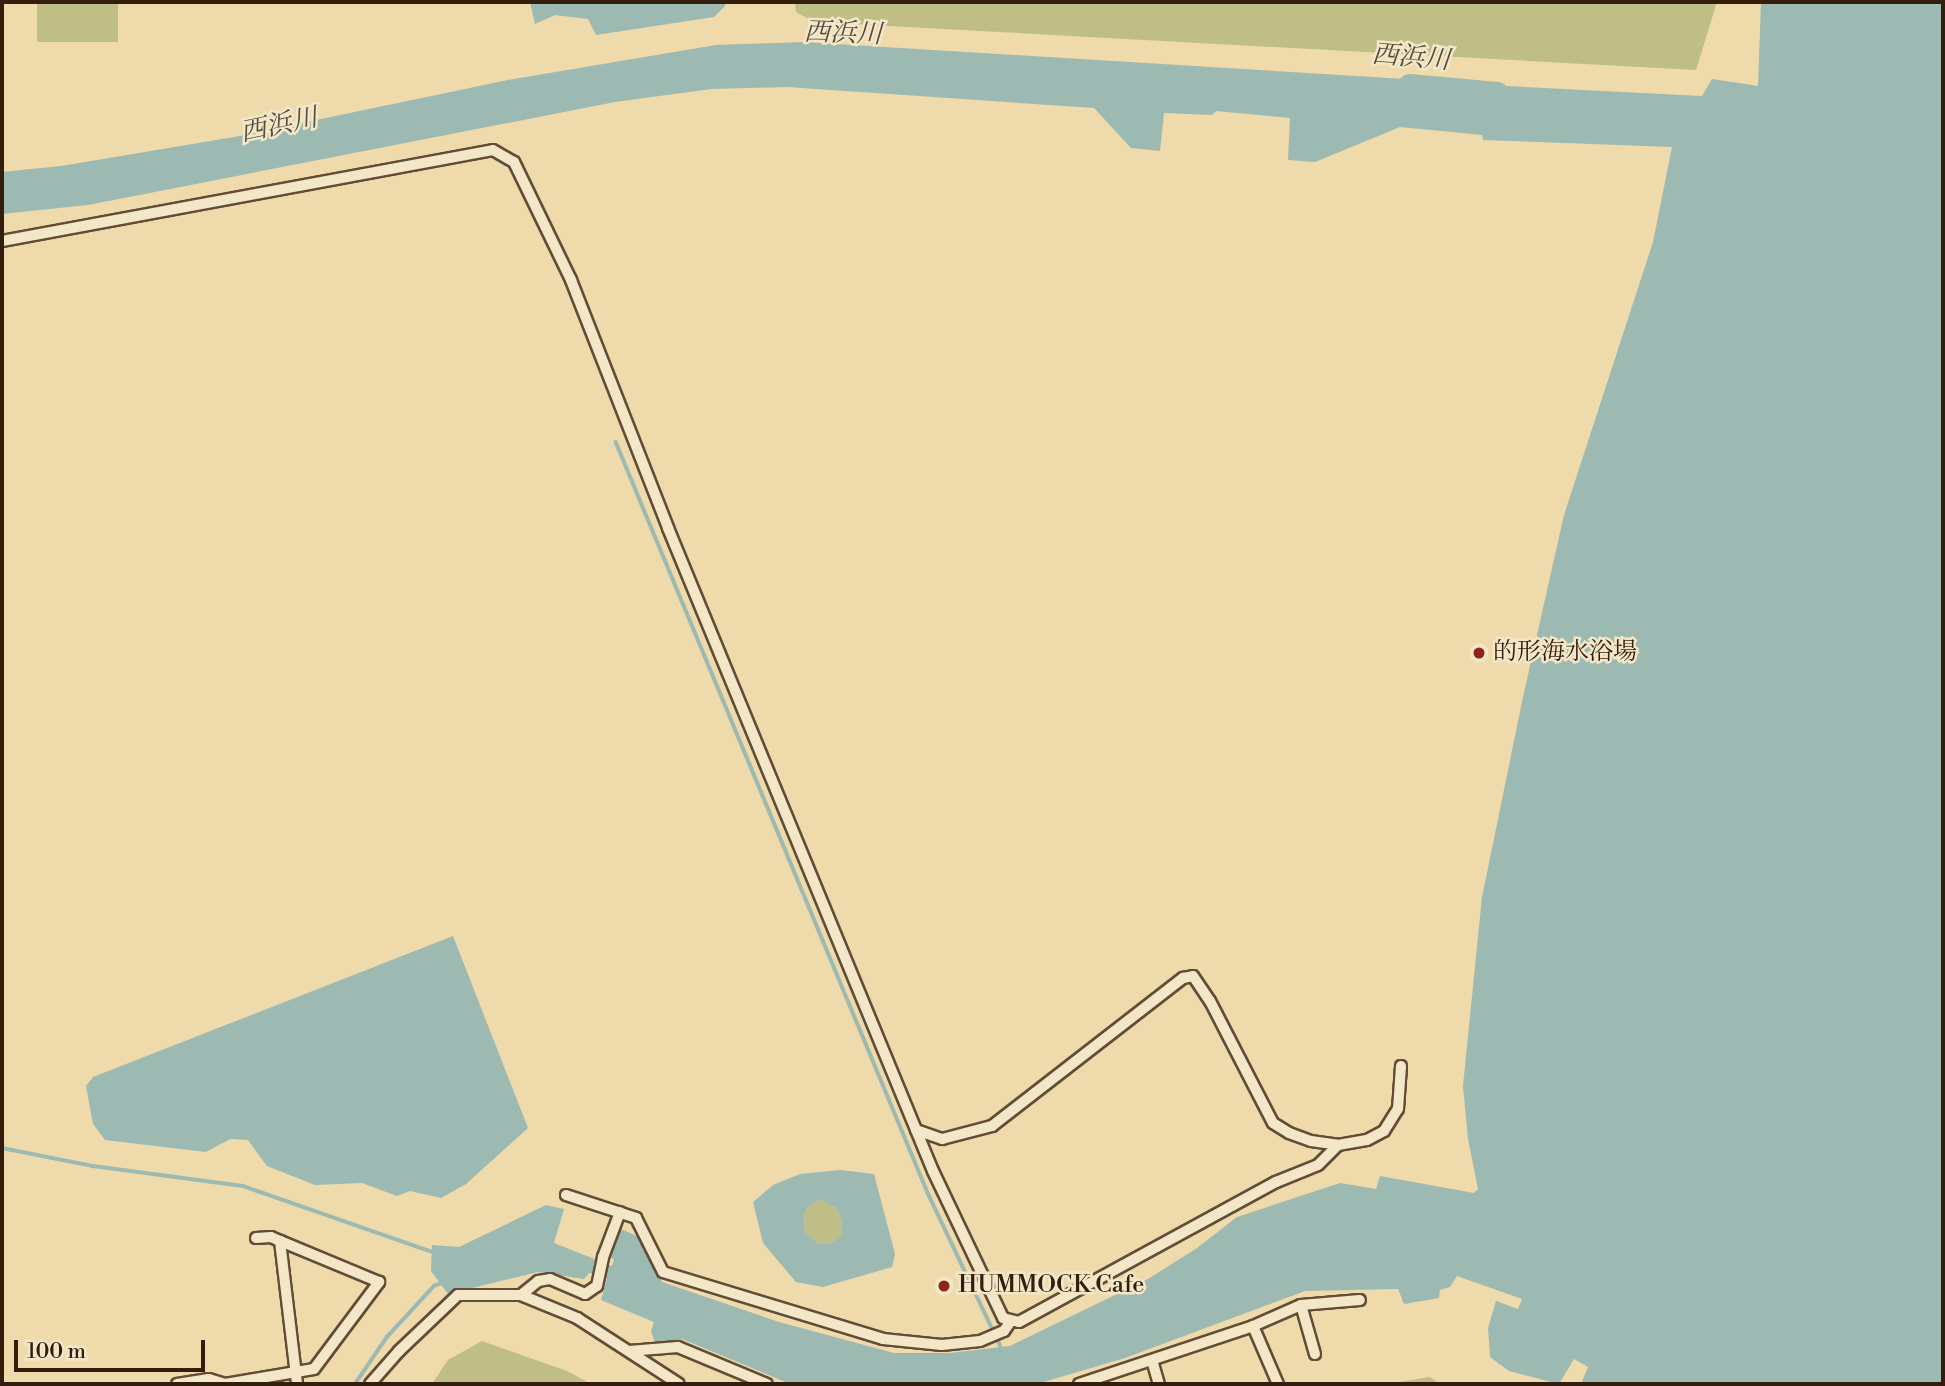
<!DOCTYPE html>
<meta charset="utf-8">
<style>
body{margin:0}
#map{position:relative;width:1945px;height:1386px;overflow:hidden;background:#eedaab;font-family:"Libre Bodoni","Noto Serif JP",serif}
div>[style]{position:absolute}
.green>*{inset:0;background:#bebe86;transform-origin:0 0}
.water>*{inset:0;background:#9cb9b2}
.stream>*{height:3.5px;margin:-1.75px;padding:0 1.75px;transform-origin:1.75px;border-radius:1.75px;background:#9cb9b2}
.river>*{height:23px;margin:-11.5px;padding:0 11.5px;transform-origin:11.5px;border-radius:11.5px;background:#9cb9b2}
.roads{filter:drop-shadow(2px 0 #624c36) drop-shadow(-2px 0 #624c36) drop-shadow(0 2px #624c36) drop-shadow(0 -2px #624c36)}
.street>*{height:10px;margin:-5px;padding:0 5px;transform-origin:5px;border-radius:5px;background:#f4e7c8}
.dots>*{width:19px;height:19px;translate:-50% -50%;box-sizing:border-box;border:4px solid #f4e7c8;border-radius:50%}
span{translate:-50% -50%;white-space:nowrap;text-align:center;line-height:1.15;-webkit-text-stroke:5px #f4e7c8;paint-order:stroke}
.poi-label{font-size:24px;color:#331d0f}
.left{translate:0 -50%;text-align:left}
.water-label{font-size:26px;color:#524c40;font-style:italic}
.frame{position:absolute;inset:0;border:4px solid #331d0f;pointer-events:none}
.scale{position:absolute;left:14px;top:1340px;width:191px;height:32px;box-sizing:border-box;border:4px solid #331d0f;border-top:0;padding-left:9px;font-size:21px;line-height:24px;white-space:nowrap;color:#331d0f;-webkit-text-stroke:5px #f4e7c8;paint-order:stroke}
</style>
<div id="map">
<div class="green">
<i style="left:37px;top:2px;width:81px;height:40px"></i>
<i style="clip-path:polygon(795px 2px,1717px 2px,1696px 70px,814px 22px,796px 12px)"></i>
<i style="clip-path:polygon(821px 1200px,836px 1208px,842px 1221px,841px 1236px,831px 1243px,819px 1244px,805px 1232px,804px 1213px,811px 1204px)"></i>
<i style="clip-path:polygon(482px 1341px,567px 1371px,591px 1384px,432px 1384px,448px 1360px)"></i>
<i style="clip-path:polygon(1430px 1377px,1440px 1384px,1387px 1384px)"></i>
</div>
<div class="water">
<i style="clip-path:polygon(530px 2px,725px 2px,725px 6px,714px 17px,596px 35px,588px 19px,555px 15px,535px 24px)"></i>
<i style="clip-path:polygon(1761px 2px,1943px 2px,1943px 1384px,1581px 1384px,1588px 1367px,1574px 1359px,1559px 1384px,1509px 1371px,1490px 1357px,1488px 1328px,1496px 1301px,1518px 1309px,1522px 1299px,1457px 1276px,1450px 1287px,1440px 1290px,1439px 1298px,1404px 1304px,1398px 1289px,1305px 1291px,1125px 1358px,1037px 1384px,788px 1383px,682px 1339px,655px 1343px,651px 1331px,654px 1322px,601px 1300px,607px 1278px,589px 1273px,584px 1279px,538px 1272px,448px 1294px,431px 1271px,432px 1245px,459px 1247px,546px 1205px,564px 1209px,554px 1243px,612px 1266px,614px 1259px,608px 1256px,619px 1228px,641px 1238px,662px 1282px,779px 1322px,894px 1353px,950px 1353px,1010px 1346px,1148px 1279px,1197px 1248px,1237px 1217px,1340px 1183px,1376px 1189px,1380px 1176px,1474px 1193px,1478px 1189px,1468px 1139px,1463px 1086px,1482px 897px,1523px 697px,1564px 515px,1653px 242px,1672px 147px,1483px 140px,1482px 135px,1400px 127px,1315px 162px,1288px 160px,1290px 118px,1216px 111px,1212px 115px,1164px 113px,1160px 151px,1131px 148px,1094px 108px,787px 87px,711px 89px,615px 102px,88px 205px,2px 214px,2px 172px,61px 166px,240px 136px,508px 80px,716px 45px,804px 42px,1438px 81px,1438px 93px,1467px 96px,1467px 84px,1702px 96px,1712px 79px,1758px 86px)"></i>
<i style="clip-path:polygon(453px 936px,528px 1128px,466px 1184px,441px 1198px,410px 1191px,397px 1196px,362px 1183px,315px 1185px,267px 1166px,248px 1140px,230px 1139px,206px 1152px,105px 1140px,93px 1124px,86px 1086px,93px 1077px)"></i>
<i style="clip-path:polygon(evenodd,840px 1170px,874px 1174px,895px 1254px,892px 1267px,823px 1287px,796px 1282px,763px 1243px,753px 1202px,773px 1185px,800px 1174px,840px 1170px,821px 1200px,836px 1208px,842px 1221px,841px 1236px,831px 1243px,819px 1244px,805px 1232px,804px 1213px,811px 1204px,821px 1200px)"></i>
</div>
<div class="stream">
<i style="left:616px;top:442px;width:813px;rotate:67.44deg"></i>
<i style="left:928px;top:1193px;width:175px;rotate:64.6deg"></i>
<i style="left:2px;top:1148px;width:93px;rotate:11.2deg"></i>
<i style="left:93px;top:1166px;width:151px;rotate:7.6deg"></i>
<i style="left:243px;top:1186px;width:203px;rotate:19.2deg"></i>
<i style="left:355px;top:1384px;width:57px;rotate:-55.8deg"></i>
<i style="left:387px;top:1337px;width:69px;rotate:-47.3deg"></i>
<i style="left:434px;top:1286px;width:9px;rotate:-21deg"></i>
</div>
<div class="river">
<i style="left:1409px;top:85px;width:88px;rotate:5.2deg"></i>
</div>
<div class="roads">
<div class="street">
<i style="left:2px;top:241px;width:499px;rotate:-10.5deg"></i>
<i style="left:493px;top:150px;width:24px;rotate:30deg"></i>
<i style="left:514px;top:162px;width:131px;rotate:64.2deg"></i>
<i style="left:571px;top:280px;width:266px;rotate:68.6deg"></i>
<i style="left:668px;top:528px;width:695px;rotate:67.6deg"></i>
<i style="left:933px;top:1171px;width:163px;rotate:64.5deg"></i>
<i style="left:1003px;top:1318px;width:16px;rotate:14deg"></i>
<i style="left:1019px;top:1322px;width:293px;rotate:-28.6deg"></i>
<i style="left:1276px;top:1182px;width:45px;rotate:-22deg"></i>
<i style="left:1318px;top:1165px;width:28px;rotate:-45deg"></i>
<i style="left:916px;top:1130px;width:28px;rotate:19deg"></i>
<i style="left:942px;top:1139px;width:52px;rotate:-14.6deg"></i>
<i style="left:992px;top:1126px;width:242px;rotate:-37.8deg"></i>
<i style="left:1183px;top:978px;width:10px;rotate:-11deg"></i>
<i style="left:1193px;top:976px;width:30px;rotate:56deg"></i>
<i style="left:1210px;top:1001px;width:137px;rotate:62.7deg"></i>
<i style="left:1273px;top:1123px;width:19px;rotate:32deg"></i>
<i style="left:1289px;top:1133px;width:23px;rotate:20deg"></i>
<i style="left:1311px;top:1141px;width:27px;rotate:8deg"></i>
<i style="left:1338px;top:1145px;width:29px;rotate:-10deg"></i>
<i style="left:1367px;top:1140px;width:19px;rotate:-28deg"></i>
<i style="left:1384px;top:1131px;width:26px;rotate:-58deg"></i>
<i style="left:1398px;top:1109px;width:43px;rotate:-86deg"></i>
<i style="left:566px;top:1195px;width:74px;rotate:18.2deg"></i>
<i style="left:636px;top:1218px;width:60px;rotate:63.4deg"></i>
<i style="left:663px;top:1272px;width:230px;rotate:16.9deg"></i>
<i style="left:883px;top:1339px;width:59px;rotate:5.8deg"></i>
<i style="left:942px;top:1345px;width:38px;rotate:-6deg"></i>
<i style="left:980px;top:1341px;width:26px;rotate:-23deg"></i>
<i style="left:1004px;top:1331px;width:11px;rotate:-56deg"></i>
<i style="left:280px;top:1241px;width:144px;rotate:83.2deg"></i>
<i style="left:521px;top:1295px;width:22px;rotate:-39deg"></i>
<i style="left:538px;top:1281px;width:12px;rotate:-9deg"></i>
<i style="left:550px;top:1279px;width:38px;rotate:23deg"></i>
<i style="left:585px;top:1294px;width:14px;rotate:-34deg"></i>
<i style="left:597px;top:1286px;width:30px;rotate:-78deg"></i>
<i style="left:603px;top:1257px;width:48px;rotate:-69.3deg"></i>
<i style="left:1301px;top:1305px;width:51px;rotate:74.1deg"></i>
<i style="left:1253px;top:1326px;width:63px;rotate:66.7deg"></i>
<i style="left:629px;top:1351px;width:49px;rotate:-4.7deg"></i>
<i style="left:678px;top:1347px;width:96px;rotate:22.6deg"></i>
<i style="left:1152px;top:1360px;width:25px;rotate:74deg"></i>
<i style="left:177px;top:1384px;width:32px;rotate:-9deg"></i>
<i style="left:209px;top:1379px;width:17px;rotate:17deg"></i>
<i style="left:225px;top:1384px;width:90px;rotate:-9.6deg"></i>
<i style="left:314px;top:1369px;width:109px;rotate:-53.2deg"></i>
<i style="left:379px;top:1282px;width:117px;rotate:-157.4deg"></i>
<i style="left:271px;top:1237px;width:15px;rotate:176deg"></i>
<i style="left:370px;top:1384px;width:44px;rotate:-48.7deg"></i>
<i style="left:399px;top:1351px;width:81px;rotate:-43.5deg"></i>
<i style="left:458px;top:1295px;width:63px"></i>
<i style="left:521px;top:1295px;width:61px;rotate:22.3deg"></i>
<i style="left:577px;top:1318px;width:121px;rotate:32.9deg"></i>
<i style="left:1079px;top:1384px;width:183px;rotate:-18.4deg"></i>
<i style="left:1253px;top:1326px;width:52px;rotate:-23.6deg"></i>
<i style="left:1301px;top:1305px;width:59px;rotate:-4.8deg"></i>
</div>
</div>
<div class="dots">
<i style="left:1479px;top:653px;background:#8f2418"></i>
<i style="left:944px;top:1286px;background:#8f2418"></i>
</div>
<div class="poi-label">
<span class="left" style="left:1493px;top:653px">的形海水浴場</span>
<span class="left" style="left:958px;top:1286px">HUMMOCK Cafe</span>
</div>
<div class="water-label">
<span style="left:843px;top:34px;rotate:2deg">西浜川</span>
<span style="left:1411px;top:58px;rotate:5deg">西浜川</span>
<span style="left:279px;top:126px;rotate:-12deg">西浜川</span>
</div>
<div class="frame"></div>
<div class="scale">100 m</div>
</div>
